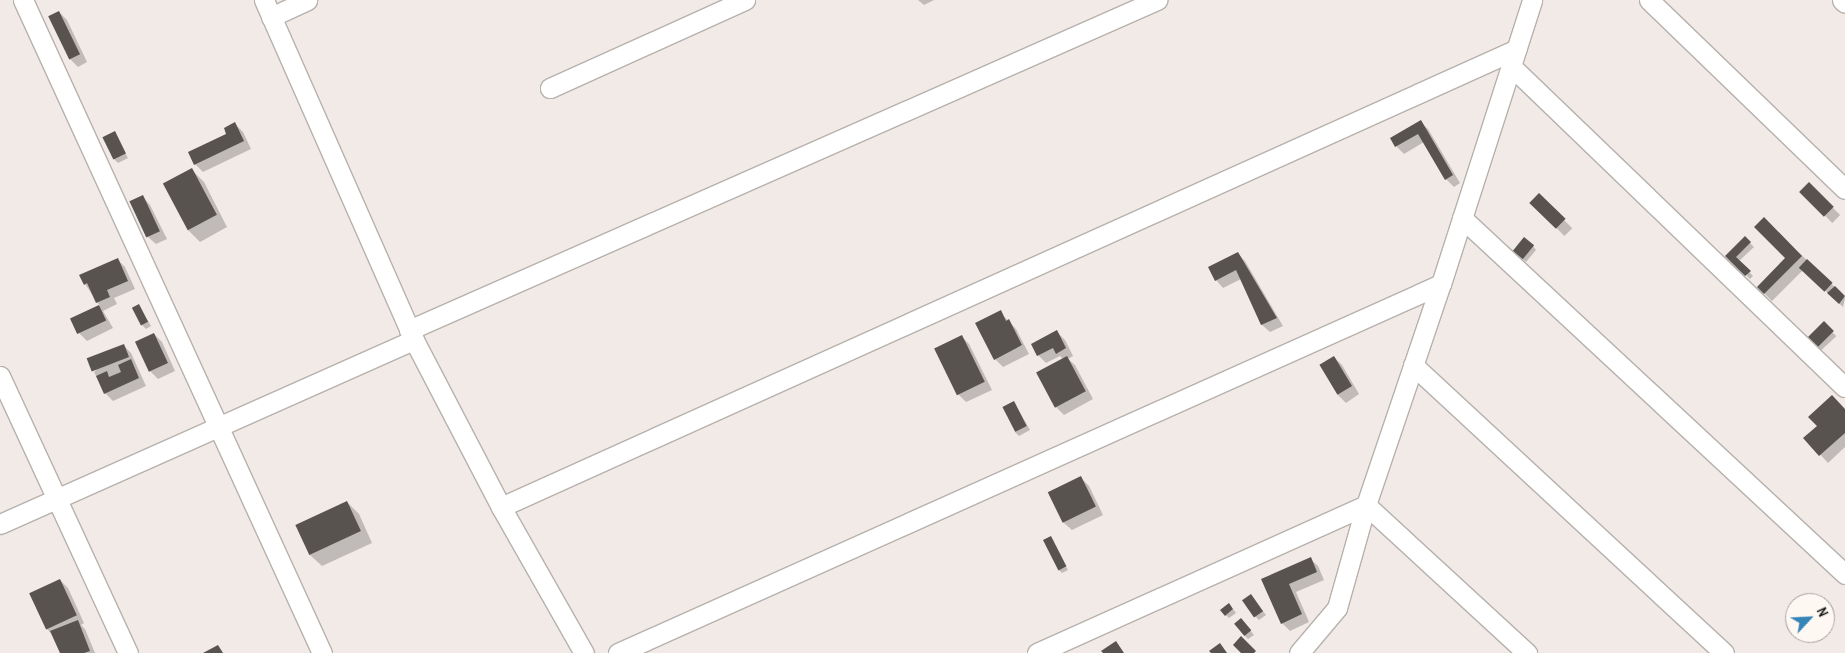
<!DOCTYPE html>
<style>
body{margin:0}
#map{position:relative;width:1845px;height:653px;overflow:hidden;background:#f1eae6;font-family:"Archivo Narrow",sans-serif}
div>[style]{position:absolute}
.shadow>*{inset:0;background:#0003;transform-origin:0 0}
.building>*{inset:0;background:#58534f;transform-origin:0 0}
.roads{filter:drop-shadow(1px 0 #b7b1ad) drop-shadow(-1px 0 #b7b1ad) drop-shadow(0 1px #b7b1ad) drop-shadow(0 -1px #b7b1ad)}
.minor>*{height:19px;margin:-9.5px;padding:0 9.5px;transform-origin:9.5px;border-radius:9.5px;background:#fff}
span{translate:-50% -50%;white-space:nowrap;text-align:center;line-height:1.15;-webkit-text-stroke:5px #fef8f3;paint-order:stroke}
.north{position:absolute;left:1785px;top:593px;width:50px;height:50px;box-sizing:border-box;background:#fef8f3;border:1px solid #a5a19d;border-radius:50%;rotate:65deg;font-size:14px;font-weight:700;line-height:20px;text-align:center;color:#201e1c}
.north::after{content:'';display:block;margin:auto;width:18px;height:22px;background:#3585b6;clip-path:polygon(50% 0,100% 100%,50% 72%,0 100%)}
</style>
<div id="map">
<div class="shadow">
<i style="clip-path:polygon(918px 0,934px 0,924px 5px)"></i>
<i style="clip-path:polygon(59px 12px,67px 20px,87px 62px,78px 67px,70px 59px)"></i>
<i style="clip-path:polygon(1420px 122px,1428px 129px,1460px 183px,1454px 187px,1446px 179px,1424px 142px,1404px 154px,1396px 146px)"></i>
<i style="clip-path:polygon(235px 124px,243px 132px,251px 149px,203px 172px,195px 164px,228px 134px)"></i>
<i style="clip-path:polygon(114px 133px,128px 158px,118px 163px,114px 159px)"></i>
<i style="clip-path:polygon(192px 170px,204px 182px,227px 227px,200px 242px,188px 230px)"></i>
<i style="left:1809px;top:184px;width:44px;height:11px;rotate:45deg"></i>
<i style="left:1539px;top:195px;width:47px;height:11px;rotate:45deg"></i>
<i style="clip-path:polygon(143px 197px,150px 205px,167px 239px,156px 244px,148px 237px,132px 202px)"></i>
<i style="clip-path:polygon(1764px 219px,1840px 292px,1845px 298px,1843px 307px,1803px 270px,1772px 301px,1758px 287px,1787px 258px)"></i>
<i style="clip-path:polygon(1745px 238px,1754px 247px,1739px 261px,1753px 276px,1750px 279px,1727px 256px)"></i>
<i style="clip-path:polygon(1533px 246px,1536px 250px,1526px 262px,1517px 254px)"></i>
<i style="clip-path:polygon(1237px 253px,1245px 261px,1283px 326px,1270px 332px,1262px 325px,1241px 279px,1223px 288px,1216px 280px)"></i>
<i style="clip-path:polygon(117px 259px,125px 267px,135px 289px,114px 298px,117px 304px,103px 311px,113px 328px,87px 341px,79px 333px,72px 320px,100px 306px,85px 284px)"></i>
<i style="clip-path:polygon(139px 306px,151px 326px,146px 329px,142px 325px)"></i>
<i style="clip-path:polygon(1000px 312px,1016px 329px,1029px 354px,1003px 367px,995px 359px)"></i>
<i style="left:1824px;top:323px;width:18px;height:21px;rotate:47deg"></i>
<i style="clip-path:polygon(1057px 332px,1065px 340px,1073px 356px,1068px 359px,1075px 365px,1093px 399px,1064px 415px,1056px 407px,1063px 359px,1060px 356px,1046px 363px,1038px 355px)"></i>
<i style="clip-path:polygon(154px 334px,162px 342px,175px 371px,158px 379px,150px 371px)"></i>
<i style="clip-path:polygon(961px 336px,969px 344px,992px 390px,966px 402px,958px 394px,936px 349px)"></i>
<i style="clip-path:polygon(123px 345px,131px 353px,146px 386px,113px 401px,105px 393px,94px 372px)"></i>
<i style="clip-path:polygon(1334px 357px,1342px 365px,1359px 394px,1346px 403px,1338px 395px)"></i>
<i style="clip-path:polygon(1014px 402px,1030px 430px,1019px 436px,1015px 432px)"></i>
<i style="clip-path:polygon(1845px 410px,1845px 447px,1828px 463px,1805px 438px,1819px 426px)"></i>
<i style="clip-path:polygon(1081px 478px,1089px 486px,1103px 515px,1072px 530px,1064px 523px,1049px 494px)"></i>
<i style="clip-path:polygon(347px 502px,359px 514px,372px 543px,322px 566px,310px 555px,297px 525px)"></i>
<i style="clip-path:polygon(1050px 538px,1068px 570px,1062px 573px,1059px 570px)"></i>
<i style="clip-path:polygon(1310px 559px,1318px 566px,1324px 580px,1296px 592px,1309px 622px,1290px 631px,1282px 623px,1263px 579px)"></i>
<i style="clip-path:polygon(60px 580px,68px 588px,84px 623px,81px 625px,85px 629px,95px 653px,61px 653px,54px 636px,47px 629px,30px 594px)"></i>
<i style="clip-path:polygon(1254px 599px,1266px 615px,1259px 620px,1255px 616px)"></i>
<i style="clip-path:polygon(1233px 609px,1236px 613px,1229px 618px,1226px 615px)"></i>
<i style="clip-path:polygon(1244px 623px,1254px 635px,1248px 639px,1245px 636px)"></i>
</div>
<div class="building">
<i style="left:59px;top:11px;width:48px;height:12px;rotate:64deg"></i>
<i style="clip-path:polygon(1421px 120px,1453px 175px,1445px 180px,1418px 134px,1395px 147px,1390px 138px)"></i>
<i style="clip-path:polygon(235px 122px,244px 141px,194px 165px,188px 152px,226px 134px,224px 128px)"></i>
<i style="left:115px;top:131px;width:25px;height:14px;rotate:64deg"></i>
<i style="left:192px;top:168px;width:53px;height:33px;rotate:62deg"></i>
<i style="left:1809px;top:182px;width:35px;height:14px;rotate:45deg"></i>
<i style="left:1539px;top:193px;width:37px;height:14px;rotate:44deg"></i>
<i style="left:143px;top:195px;width:40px;height:15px;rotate:65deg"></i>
<i style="clip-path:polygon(1764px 217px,1802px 256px,1764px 294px,1757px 287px,1785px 258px,1754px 227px)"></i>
<i style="clip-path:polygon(1745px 236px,1751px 242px,1736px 257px,1751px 271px,1745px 276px,1725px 256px)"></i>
<i style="left:1524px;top:237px;width:13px;height:18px;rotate:39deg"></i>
<i style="clip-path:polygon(1238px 252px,1277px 318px,1261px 325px,1236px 270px,1215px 281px,1208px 267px)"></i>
<i style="clip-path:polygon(118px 258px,128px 281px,107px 290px,110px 297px,96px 303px,87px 283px,84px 285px,79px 275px)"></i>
<i style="left:1807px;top:259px;width:35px;height:12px;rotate:43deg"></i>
<i style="clip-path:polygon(1835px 286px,1845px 296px,1839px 304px,1827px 293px)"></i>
<i style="left:139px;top:304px;width:20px;height:8px;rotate:63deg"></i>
<i style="left:99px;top:305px;width:17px;height:32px;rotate:65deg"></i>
<i style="clip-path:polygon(1001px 310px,1006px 321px,1009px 319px,1022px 345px,994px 360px,975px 323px)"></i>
<i style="left:1824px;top:321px;width:14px;height:23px;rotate:45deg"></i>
<i style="clip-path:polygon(1057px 330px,1066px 348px,1056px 354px,1053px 348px,1037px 356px,1031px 344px)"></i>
<i style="left:154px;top:333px;width:33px;height:21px;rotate:65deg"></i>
<i style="left:962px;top:335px;width:52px;height:31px;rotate:64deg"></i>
<i style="left:124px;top:344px;width:14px;height:40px;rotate:69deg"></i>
<i style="left:1067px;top:356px;width:40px;height:35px;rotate:62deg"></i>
<i style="left:1334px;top:356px;width:35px;height:17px;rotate:59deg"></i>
<i style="clip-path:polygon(131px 359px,139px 378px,104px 394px,96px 376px,107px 371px,109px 377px,121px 372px,118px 365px)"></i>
<i style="clip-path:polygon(1832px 395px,1845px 409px,1845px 433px,1819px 456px,1803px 438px,1817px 426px,1808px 417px)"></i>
<i style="left:1014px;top:401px;width:28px;height:13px;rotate:63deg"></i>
<i style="left:1081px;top:476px;width:34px;height:37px;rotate:64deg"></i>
<i style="left:347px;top:501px;width:33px;height:57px;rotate:65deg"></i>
<i style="left:1051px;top:536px;width:34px;height:9px;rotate:63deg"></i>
<i style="clip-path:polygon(1311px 557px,1317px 572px,1289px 584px,1302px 614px,1281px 624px,1261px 579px)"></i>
<i style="left:60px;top:579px;width:40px;height:34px;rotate:65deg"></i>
<i style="left:1251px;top:594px;width:21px;height:11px;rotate:55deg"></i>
<i style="clip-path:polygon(1229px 603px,1233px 609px,1225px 616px,1220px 610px)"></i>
<i style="left:1241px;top:618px;width:16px;height:9px;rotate:50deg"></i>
<i style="clip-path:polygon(78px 620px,90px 651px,84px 653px,60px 653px,50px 631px)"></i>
<i style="clip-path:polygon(1241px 636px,1256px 651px,1254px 653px,1241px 653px,1233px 645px)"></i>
<i style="clip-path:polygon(1116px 641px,1124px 653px,1103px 653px,1101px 651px)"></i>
<i style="clip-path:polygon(1220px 643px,1227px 653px,1211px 653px,1209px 651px)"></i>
<i style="clip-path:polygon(218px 645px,223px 653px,203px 653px)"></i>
</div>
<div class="roads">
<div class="minor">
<i style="left:23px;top:0;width:718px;rotate:65.4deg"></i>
<i style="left:264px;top:0;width:372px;rotate:66.2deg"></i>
<i style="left:414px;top:340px;width:188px;rotate:62.5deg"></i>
<i style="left:501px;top:507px;width:168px;rotate:60.4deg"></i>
<i style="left:1649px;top:0;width:272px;rotate:44deg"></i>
<i style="left:1842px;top:0;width:4px;rotate:45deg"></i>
<i style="left:271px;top:17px;width:40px;rotate:-25deg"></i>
<i style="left:1511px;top:66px;width:463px;rotate:43.9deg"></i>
<i style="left:550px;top:88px;width:214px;rotate:-24.3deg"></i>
<i style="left:1462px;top:218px;width:523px;rotate:42.91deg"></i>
<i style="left:409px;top:330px;width:818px;rotate:-23.81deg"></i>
<i style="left:1413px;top:365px;width:424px;rotate:42.8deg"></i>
<i style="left:0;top:376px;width:305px;rotate:65.2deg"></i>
<i style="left:501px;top:507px;width:1114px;rotate:-24.27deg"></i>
<i style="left:0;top:524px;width:453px;rotate:-24deg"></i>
<i style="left:618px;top:653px;width:902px;rotate:-24.15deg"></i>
<i style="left:1037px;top:653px;width:361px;rotate:-24.2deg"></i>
<i style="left:1366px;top:505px;width:219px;rotate:42.6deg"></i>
<i style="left:1299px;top:653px;width:59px;rotate:-49.8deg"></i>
<i style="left:1337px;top:608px;width:107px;rotate:-74.3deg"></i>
<i style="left:1366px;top:505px;width:233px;rotate:-71.3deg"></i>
<i style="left:1441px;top:284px;width:298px;rotate:-72.2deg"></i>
</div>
</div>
<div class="north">N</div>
</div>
